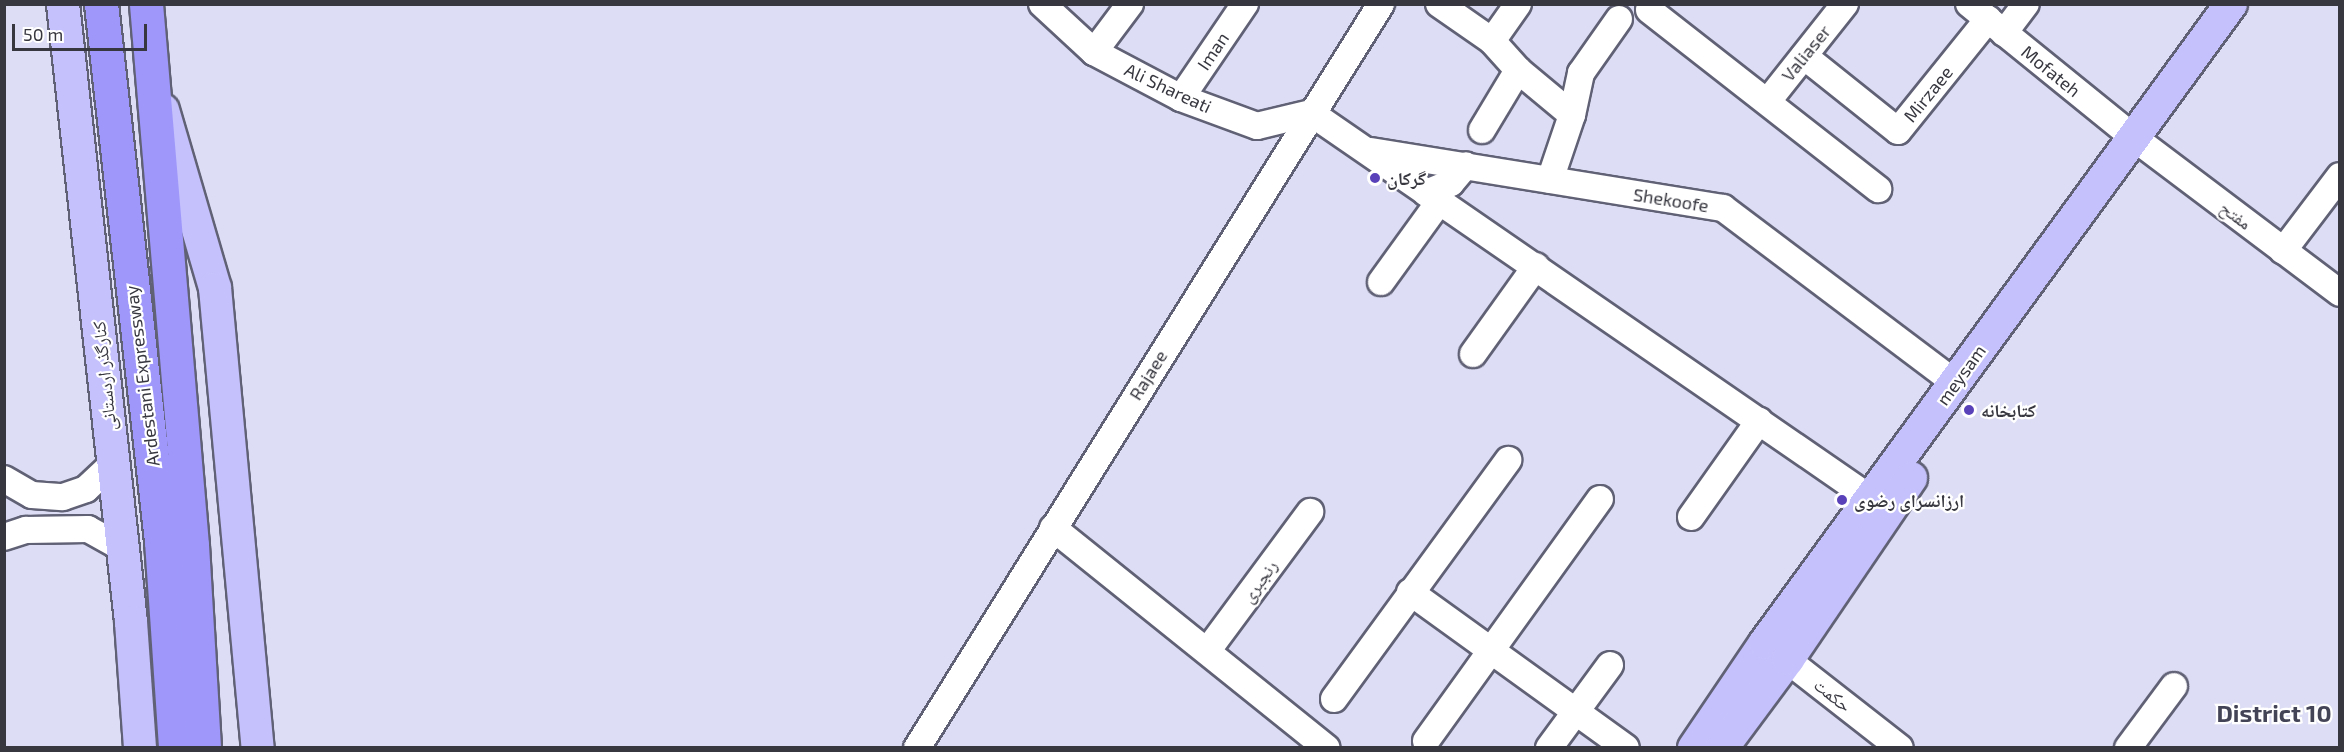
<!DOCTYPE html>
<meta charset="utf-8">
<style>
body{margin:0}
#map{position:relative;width:2344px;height:752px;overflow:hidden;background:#ddddf5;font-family:"Exo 2","Noto Naskh Arabic",sans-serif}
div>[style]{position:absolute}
.roads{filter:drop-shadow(2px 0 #616176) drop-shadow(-2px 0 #616176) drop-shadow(0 2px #616176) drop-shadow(0 -2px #616176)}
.minor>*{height:26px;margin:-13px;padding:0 13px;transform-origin:13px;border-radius:13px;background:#fff}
.major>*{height:32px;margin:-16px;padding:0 16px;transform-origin:16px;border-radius:16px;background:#c5c1fc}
.highway>*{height:33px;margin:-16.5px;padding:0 16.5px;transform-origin:16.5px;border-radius:16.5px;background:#9f98fa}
.dots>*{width:16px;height:16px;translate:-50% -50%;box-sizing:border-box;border:3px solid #fff;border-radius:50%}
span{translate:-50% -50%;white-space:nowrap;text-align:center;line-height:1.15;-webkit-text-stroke:4.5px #fff;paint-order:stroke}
.street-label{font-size:18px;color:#373740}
.poi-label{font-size:18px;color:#373740;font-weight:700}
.left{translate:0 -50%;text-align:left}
.district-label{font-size:24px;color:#444457;font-weight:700}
.frame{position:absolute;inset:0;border:6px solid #373740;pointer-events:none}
.scale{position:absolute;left:12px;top:24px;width:135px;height:27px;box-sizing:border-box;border:3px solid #373740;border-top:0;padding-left:8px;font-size:18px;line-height:21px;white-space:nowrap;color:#373740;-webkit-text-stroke:4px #fff;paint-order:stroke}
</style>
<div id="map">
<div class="roads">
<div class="minor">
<i style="left:1042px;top:4px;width:71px;rotate:42.7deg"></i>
<i style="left:1094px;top:52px;width:98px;rotate:27.9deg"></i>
<i style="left:1181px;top:98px;width:81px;rotate:20.2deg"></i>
<i style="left:1257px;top:126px;width:56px;rotate:-13.5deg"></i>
<i style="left:1439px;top:4px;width:65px;rotate:34.9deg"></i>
<i style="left:1492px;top:41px;width:39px;rotate:48deg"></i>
<i style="left:1518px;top:70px;width:70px;rotate:39.8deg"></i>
<i style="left:1572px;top:115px;width:43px;rotate:-77.9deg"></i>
<i style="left:1581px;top:73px;width:66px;rotate:-54.9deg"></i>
<i style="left:1969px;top:4px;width:211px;rotate:39deg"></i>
<i style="left:2133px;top:137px;width:259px;rotate:37deg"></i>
<i style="left:1649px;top:10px;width:291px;rotate:38deg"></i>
<i style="left:2004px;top:33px;width:36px;rotate:-53deg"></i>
<i style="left:1492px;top:41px;width:45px;rotate:-54.9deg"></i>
<i style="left:1094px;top:52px;width:60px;rotate:-53.1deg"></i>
<i style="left:1804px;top:56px;width:120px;rotate:38.6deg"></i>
<i style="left:1898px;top:131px;width:144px;rotate:-51.2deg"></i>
<i style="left:1181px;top:98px;width:114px;rotate:-55.8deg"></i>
<i style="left:1768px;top:101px;width:124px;rotate:-51.6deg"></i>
<i style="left:1311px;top:113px;width:679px;rotate:34.56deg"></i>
<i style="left:1482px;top:130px;width:70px;rotate:-59deg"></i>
<i style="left:1371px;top:151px;width:357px;rotate:9.2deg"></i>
<i style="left:1723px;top:208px;width:291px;rotate:37deg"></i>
<i style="left:1550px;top:180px;width:69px;rotate:-71.3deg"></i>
<i style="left:1426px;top:193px;width:27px;rotate:-22deg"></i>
<i style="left:1451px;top:183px;width:23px;rotate:-50deg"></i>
<i style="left:2283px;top:251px;width:94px;rotate:-52.8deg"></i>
<i style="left:1381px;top:282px;width:99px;rotate:-54.1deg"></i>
<i style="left:1473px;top:354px;width:108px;rotate:-54.4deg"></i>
<i style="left:4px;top:479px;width:32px;rotate:30deg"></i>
<i style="left:32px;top:495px;width:31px;rotate:4deg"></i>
<i style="left:63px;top:497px;width:24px;rotate:-19deg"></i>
<i style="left:86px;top:489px;width:38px;rotate:-43deg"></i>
<i style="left:1691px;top:517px;width:118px;rotate:-54.7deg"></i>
<i style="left:1053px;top:528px;width:351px;rotate:38.8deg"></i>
<i style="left:4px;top:537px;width:23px;rotate:-18deg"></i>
<i style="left:26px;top:530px;width:62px;rotate:-0.9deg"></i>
<i style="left:88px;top:529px;width:39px;rotate:29deg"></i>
<i style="left:1410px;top:592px;width:266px;rotate:35.8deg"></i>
<i style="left:1772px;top:648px;width:162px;rotate:38deg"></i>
<i style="left:1208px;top:650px;width:172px;rotate:-53.5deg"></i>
<i style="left:1334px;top:699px;width:296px;rotate:-53.9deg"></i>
<i style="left:1426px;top:741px;width:298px;rotate:-54.3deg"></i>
<i style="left:917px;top:748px;width:877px;rotate:-58.05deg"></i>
<i style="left:1549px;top:748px;width:103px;rotate:-53.7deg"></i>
<i style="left:2128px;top:748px;width:77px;rotate:-53.4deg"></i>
</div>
<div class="major">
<i style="left:63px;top:4px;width:622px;rotate:83.72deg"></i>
<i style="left:131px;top:622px;width:126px;rotate:85.9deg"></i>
<i style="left:163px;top:110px;width:185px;rotate:73.7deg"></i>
<i style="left:215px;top:288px;width:462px;rotate:84.7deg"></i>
<i style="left:1694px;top:748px;width:127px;rotate:-55.9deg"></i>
<i style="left:1765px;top:643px;width:791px;rotate:-53.9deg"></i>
<i style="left:1722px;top:748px;width:111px;rotate:-53.4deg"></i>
<i style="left:1788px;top:659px;width:219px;rotate:-55.8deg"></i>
</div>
<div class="highway">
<i style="left:101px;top:4px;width:540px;rotate:83.62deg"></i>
<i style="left:161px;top:541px;width:207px;rotate:86.1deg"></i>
<i style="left:146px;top:4px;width:543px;rotate:85.14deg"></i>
<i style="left:192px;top:545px;width:203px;rotate:86.6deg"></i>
</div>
</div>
<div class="dots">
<i style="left:1375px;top:178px;background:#5841b9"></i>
<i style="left:1969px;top:410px;background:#5841b9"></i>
<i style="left:1842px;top:500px;background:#5841b9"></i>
</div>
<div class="street-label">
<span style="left:1213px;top:51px;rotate:-56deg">Iman</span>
<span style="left:1806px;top:53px;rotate:-51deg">Valiaser</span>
<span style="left:2051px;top:71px;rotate:39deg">Mofateh</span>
<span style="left:1168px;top:88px;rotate:25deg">Ali Shareati</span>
<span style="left:1928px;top:94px;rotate:-51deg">Mirzaee</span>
<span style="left:1671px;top:200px;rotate:9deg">Shekoofe</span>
<span style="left:2236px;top:215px;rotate:37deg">مفتح</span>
<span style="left:1148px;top:375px;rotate:-58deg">Rajaee</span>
<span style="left:1961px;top:375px;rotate:-54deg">meysam</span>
<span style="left:104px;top:376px;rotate:-96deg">کنارگذر اردستانی</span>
<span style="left:142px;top:376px;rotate:-97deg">Ardestani Expressway</span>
<span style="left:1259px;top:581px;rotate:-54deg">رنجبری</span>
<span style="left:1833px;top:695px;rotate:38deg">حکمت</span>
</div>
<div class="poi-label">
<span class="left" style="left:1387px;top:178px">گرکان</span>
<span class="left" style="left:1981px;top:410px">کتابخانه</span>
<span class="left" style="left:1854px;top:500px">ارزانسرای رضوی</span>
</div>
<div class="district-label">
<span style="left:2274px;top:713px">District 10</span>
</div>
<div class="frame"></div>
<div class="scale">50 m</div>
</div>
